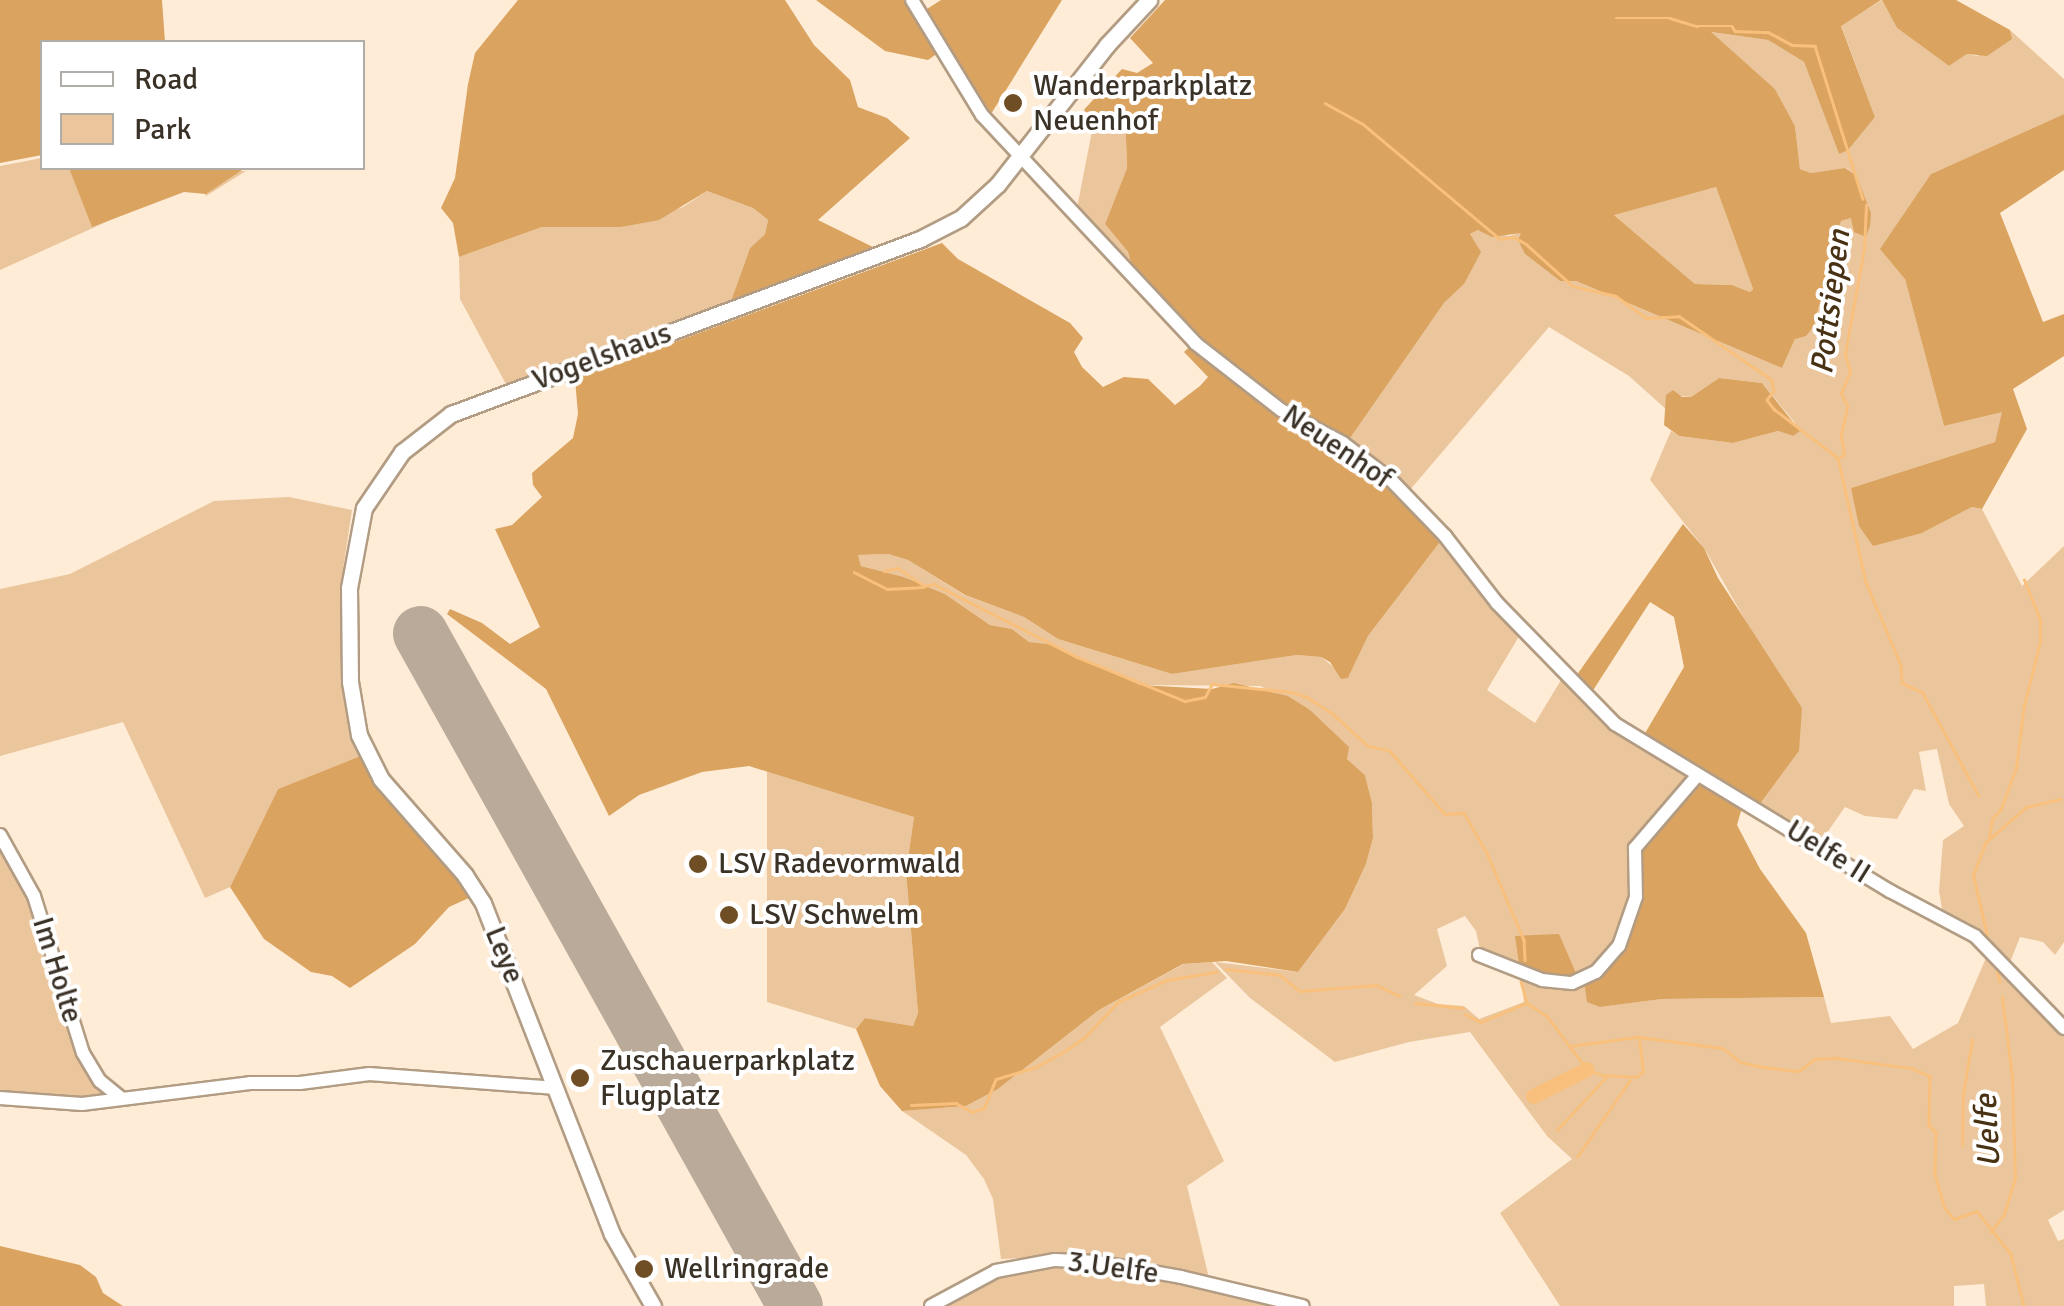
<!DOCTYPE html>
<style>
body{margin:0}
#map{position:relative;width:2064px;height:1306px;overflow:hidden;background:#ffecd7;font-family:Signika,sans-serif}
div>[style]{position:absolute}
.green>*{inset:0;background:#ebc69c}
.forest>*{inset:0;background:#daa360}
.stream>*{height:2.5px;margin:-1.25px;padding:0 1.25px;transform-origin:1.25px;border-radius:1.25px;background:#f8c07c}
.river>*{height:15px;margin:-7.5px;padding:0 7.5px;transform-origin:7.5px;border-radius:7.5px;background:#f8c07c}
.runway>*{height:55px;margin:-27.5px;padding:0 27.5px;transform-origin:27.5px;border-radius:27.5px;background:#baaa99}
.roads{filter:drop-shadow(2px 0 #b29c83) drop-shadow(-2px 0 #b29c83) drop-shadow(0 2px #b29c83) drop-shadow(0 -2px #b29c83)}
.minor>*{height:12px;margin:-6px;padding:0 6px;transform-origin:6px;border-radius:6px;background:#fff}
.major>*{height:15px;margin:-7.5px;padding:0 7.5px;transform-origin:7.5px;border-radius:7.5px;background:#fff}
.dots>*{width:28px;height:28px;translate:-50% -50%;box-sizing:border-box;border:5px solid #fff;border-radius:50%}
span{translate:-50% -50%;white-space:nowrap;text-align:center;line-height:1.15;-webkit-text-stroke:8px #fff;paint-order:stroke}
.poi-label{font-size:30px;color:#3a3127}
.left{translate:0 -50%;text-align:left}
.street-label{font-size:30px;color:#3a3127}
.water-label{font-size:32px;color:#493214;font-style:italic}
.legend{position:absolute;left:40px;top:40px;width:325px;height:130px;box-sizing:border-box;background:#fff;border:2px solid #b0ada9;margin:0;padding:12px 18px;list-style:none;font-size:30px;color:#3a3127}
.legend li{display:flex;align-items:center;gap:20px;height:50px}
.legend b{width:50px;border:2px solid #b0ada9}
</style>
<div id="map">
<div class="green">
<i style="clip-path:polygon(1882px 0,1897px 28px,1949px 66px,1967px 54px,1977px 56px,2011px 39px,2010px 30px,2064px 79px,2064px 114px,1931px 174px,1905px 279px,1944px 426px,2003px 411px,1995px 442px,1851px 488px,1904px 536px,1922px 533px,1972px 507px,1982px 509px,2022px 586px,2064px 546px,2064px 942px,2055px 955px,2043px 942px,2020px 937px,2009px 965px,1943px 915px,1939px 891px,1943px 840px,1964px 826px,1949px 804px,1937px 749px,1919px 752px,1926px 791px,1914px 789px,1897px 819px,1865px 816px,1845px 807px,1819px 844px,1757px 808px,1799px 751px,1748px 625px,1704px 548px,1650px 480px,1671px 431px,1679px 436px,1733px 443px,1778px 431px,1793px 436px,1795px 423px,1762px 383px,1719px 378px,1691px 397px,1666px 395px,1667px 410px,1629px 376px,1549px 327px,1409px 491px,1346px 442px,1444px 303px,1464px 284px,1470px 234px,1478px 230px,1509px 236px,1522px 232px,1525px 254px,1560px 281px,1576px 281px,1782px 368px,1795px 339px,1814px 326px,1841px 221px,1851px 218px,1856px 175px,1846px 168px,1811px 173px,1800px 169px,1795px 126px,1775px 89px,1710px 32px,1768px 40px,1804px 62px,1839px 154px,1875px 117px,1841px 25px)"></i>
<i style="clip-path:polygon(1125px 105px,1127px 168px,1105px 224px,1128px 252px,1132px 267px,1077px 208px,1092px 131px)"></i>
<i style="clip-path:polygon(42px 158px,42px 168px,69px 168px,74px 172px,246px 171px,206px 196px,199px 180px,0 270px,0 166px)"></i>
<i style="clip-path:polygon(1716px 187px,1753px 289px,1750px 292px,1732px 285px,1695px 284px,1613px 214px)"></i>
<i style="clip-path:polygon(707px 191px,753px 208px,768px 220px,765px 234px,750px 248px,731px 301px,508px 388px,460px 299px,459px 257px,542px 227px,621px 227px,683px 207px)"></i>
<i style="clip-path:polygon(289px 497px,352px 510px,343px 569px,343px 674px,348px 713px,363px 755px,278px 789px,230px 887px,205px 898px,123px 722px,0 756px,0 589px,70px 574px,214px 501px)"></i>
<i style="clip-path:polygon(1443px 538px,1521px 633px,1487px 690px,1535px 723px,1564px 675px,1586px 698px,1694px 777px,1637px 881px,1618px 945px,1587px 977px,1520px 971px,1480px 950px,1476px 931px,1465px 916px,1437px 929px,1447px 966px,1414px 995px,1438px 1004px,1464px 1006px,1479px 1019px,1524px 1002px,1521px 975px,1584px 980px,1600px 1007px,1662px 999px,1824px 997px,1831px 1023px,1890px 1016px,1913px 1049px,1958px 1023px,1989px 951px,2064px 1030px,2064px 1210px,2048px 1220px,2058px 1241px,2064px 1239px,2064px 1306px,1986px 1306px,1984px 1284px,1954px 1286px,1954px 1306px,1560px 1306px,1500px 1213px,1572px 1159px,1547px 1136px,1470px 1032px,1409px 1042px,1335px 1062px,1250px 998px,1215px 962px,1298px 972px,1345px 909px,1366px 864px,1373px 838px,1372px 803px,1365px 775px,1347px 759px,1310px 710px,1260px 686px,1140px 685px,1048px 644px,1029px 642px,1012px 629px,990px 625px,945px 594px,904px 577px,861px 566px,858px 555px,888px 554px,908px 560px,964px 595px,1024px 617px,1058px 639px,1172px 674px,1297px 655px,1321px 657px,1348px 678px,1368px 636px)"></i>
<i style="clip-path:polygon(767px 769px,914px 817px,906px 872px,918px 1013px,913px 1026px,865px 1018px,856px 1029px,767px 1002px)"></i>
<i style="clip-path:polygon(0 836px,21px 871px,76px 1036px,114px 1098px,0 1097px)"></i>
<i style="clip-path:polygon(1212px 962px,1227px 978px,1160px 1027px,1224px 1161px,1187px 1186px,1209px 1278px,1040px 1257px,1001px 1259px,993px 1199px,984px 1179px,966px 1155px,902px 1111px,966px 1106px,998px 1089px,1099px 1010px,1184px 964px)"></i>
<i style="clip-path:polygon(1074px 1264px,1131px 1272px,1275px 1302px,1275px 1306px,939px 1306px,1011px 1271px)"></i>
</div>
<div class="forest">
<i style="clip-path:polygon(0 0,162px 0,165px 42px,42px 42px,42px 155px,0 163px)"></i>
<i style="clip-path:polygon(518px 0,785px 0,814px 45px,850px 80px,858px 107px,887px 118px,910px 138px,818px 220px,875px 248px,731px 301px,750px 248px,765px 234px,768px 220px,753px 208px,707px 191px,659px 220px,621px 227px,542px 227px,459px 257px,453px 223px,441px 208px,455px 178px,468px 84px,475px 53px)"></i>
<i style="clip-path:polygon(816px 0,907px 0,919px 14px,941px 0,1062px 0,991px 114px,973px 96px,948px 46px,928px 60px,885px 51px)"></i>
<i style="clip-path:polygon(evenodd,1165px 0,1881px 0,1841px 26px,1875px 117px,1848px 150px,1839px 154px,1804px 62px,1768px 40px,1711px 32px,1775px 89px,1795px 126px,1800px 169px,1811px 173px,1845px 168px,1856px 175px,1871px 213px,1870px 226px,1866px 237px,1854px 232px,1851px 218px,1841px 221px,1814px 326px,1806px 336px,1795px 339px,1782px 368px,1576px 281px,1560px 281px,1525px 254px,1518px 240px,1521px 233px,1492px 237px,1478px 230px,1470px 234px,1481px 252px,1464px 284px,1444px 303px,1343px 448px,1443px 538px,1368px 636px,1348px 678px,1341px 679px,1330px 662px,1321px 657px,1297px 655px,1172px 674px,1058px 639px,1024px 617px,965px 595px,908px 560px,888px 554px,858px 555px,861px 566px,904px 577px,945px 594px,990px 625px,1012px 629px,1029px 642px,1048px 644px,1140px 685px,1212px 689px,1234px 683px,1288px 696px,1310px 710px,1349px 747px,1347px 759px,1365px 775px,1372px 803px,1373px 838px,1366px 864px,1345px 909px,1298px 972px,1226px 961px,1183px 964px,1099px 1010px,998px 1089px,966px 1106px,902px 1111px,880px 1086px,856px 1029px,865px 1018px,913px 1026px,918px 1013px,906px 872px,914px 817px,749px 766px,702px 772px,639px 795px,609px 816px,546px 689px,447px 614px,450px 609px,482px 623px,510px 644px,540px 627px,495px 529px,512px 525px,542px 497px,533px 485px,532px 473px,573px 438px,578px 414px,575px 379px,942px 243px,958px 259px,1070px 323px,1083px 338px,1074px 352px,1082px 367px,1103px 387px,1124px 377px,1148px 379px,1175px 405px,1200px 386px,1208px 377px,1184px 352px,1198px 339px,1132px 267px,1128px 252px,1105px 224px,1127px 168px,1125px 106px,1092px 131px,1078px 116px,1122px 69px,1137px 73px,1153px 63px,1130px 38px,1165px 0,1716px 187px,1753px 289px,1750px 292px,1732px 285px,1695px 284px,1614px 215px,1716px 187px)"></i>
<i style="clip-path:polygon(1882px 0,1956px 0,2010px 30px,2012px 39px,1987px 56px,1967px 54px,1949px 66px,1897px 28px)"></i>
<i style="clip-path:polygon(2064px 114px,2064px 170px,2000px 213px,2043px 322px,2064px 314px,2064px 356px,2013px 389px,2027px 429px,1982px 509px,1972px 507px,1922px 533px,1873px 546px,1859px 526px,1851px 488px,1995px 442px,2002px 412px,1944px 426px,1905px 279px,1880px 249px,1931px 174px)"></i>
<i style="clip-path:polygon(69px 168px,245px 168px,206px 194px,184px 192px,92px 227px)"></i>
<i style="clip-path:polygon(1719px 378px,1762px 383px,1800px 431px,1793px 436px,1778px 431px,1733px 443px,1679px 436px,1664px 425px,1666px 395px,1673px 390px,1682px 397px,1691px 397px)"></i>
<i style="clip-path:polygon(1683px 524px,1704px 548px,1718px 578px,1802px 708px,1799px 751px,1757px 808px,1641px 740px,1684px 667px,1674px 617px,1650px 602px,1590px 695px,1574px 679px)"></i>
<i style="clip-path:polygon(363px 755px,377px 784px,473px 896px,449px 907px,415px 944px,350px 988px,332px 976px,311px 972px,264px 939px,230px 887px,278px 789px)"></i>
<i style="clip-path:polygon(1697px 778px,1743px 804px,1737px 825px,1760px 869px,1806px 933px,1824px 997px,1662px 999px,1600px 1007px,1587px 1002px,1584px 980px,1627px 926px,1635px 857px)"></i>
<i style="clip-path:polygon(1559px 934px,1579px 980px,1520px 971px,1515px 936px)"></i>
<i style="clip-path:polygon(0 1246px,80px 1265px,96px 1277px,103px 1293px,123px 1306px,0 1306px)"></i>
</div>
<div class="stream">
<i style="left:1616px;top:18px;width:54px"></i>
<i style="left:1670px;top:18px;width:28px;rotate:17deg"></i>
<i style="left:1697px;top:26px;width:35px"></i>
<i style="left:1732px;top:26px;width:6px;rotate:59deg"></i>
<i style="left:1735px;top:31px;width:33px;rotate:2deg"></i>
<i style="left:1768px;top:32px;width:27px;rotate:28deg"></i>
<i style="left:1792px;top:45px;width:23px;rotate:2deg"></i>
<i style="left:1815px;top:46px;width:160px;rotate:72.6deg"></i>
<i style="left:1325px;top:103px;width:43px;rotate:28.9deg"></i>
<i style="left:1363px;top:124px;width:179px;rotate:40deg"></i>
<i style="left:1500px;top:239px;width:14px;rotate:-8deg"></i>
<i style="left:1514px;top:237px;width:14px;rotate:30deg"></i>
<i style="left:1526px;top:244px;width:63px;rotate:41.8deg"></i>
<i style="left:1573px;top:286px;width:44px;rotate:13.1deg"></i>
<i style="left:1616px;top:296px;width:37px;rotate:36deg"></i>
<i style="left:1646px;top:318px;width:33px;rotate:-3deg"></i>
<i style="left:1679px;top:316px;width:113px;rotate:34.5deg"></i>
<i style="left:1772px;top:380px;width:11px;rotate:80deg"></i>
<i style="left:1774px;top:391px;width:11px;rotate:128deg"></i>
<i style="left:1767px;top:400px;width:11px;rotate:52deg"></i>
<i style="left:1774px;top:409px;width:81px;rotate:37.4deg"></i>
<i style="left:1838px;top:458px;width:127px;rotate:77.3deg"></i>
<i style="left:1866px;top:582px;width:90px;rotate:67.1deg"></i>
<i style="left:1901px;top:665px;width:18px;rotate:87deg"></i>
<i style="left:1902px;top:683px;width:23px;rotate:25deg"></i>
<i style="left:1923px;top:693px;width:117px;rotate:61.5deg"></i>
<i style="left:1840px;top:457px;width:4px;rotate:-27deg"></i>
<i style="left:1844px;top:455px;width:20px;rotate:-99deg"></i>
<i style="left:1841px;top:435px;width:30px;rotate:-78deg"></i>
<i style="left:1847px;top:406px;width:14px;rotate:-115deg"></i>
<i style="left:1841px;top:393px;width:23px;rotate:-67deg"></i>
<i style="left:1850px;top:372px;width:19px;rotate:-106deg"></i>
<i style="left:1845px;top:354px;width:108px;rotate:-79.8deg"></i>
<i style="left:1864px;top:248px;width:43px;rotate:-87.3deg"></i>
<i style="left:884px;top:571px;width:14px;rotate:-12deg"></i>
<i style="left:898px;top:568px;width:32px;rotate:34deg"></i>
<i style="left:925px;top:586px;width:9px;rotate:-13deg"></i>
<i style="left:934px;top:584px;width:161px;rotate:27deg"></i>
<i style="left:1077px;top:657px;width:117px;rotate:22.2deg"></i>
<i style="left:1185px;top:701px;width:20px;rotate:-11deg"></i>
<i style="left:1205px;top:697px;width:15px;rotate:-62deg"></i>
<i style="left:1212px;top:684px;width:80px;rotate:5.7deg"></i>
<i style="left:1292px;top:692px;width:16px;rotate:18deg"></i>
<i style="left:1307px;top:697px;width:31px;rotate:33deg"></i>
<i style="left:1333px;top:714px;width:47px;rotate:42.4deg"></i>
<i style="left:1368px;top:746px;width:21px;rotate:11deg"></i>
<i style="left:1389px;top:750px;width:85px;rotate:48.8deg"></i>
<i style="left:1445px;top:814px;width:19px;rotate:-3deg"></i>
<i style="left:1464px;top:813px;width:46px;rotate:60.1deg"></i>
<i style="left:1487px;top:853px;width:95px;rotate:67deg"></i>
<i style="left:1524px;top:940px;width:20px;rotate:87deg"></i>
<i style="left:854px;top:572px;width:37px;rotate:27deg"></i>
<i style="left:887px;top:589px;width:36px;rotate:-3deg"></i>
<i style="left:1989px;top:838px;width:19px;rotate:-81deg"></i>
<i style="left:1992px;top:819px;width:13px;rotate:-48deg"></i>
<i style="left:2001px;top:809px;width:44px;rotate:-69.9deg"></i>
<i style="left:2016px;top:768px;width:64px;rotate:-82.8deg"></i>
<i style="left:2024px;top:705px;width:65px;rotate:-75.7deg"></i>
<i style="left:2040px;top:642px;width:22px;rotate:-90deg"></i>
<i style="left:2040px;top:620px;width:43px;rotate:-111.8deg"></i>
<i style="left:1987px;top:936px;width:63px;rotate:-102.9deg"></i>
<i style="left:1973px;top:875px;width:34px;rotate:-69deg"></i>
<i style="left:1985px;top:843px;width:55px;rotate:-41.3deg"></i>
<i style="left:2026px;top:807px;width:35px;rotate:-13deg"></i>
<i style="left:1996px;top:965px;width:17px;rotate:77deg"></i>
<i style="left:1226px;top:969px;width:54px;rotate:6.3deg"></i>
<i style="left:1280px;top:975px;width:26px;rotate:39deg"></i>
<i style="left:1300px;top:991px;width:76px;rotate:-4.5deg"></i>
<i style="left:1376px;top:985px;width:26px;rotate:25deg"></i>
<i style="left:1521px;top:981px;width:23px;rotate:75deg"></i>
<i style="left:1415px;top:1003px;width:48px;rotate:5.9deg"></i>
<i style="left:1527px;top:1003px;width:24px;rotate:33deg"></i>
<i style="left:1547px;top:1016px;width:66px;rotate:53deg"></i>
<i style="left:1587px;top:1069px;width:15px;rotate:23deg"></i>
<i style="left:1601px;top:1075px;width:35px;rotate:3deg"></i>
<i style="left:1636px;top:1077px;width:9px;rotate:-36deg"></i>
<i style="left:1643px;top:1072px;width:35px;rotate:-97deg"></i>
<i style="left:1639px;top:1037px;width:85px;rotate:7.5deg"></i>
<i style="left:1723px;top:1048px;width:22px;rotate:39deg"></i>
<i style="left:1740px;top:1062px;width:25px;rotate:12deg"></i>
<i style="left:1764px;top:1067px;width:35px;rotate:7deg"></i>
<i style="left:1799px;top:1071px;width:20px;rotate:-37deg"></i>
<i style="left:1815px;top:1059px;width:22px;rotate:-3deg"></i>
<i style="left:1837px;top:1058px;width:75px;rotate:7.7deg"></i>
<i style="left:1911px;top:1068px;width:21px;rotate:23deg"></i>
<i style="left:1930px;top:1076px;width:49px;rotate:91.2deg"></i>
<i style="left:1929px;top:1125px;width:10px;rotate:45deg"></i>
<i style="left:1936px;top:1132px;width:42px;rotate:91.4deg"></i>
<i style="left:1935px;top:1174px;width:35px;rotate:74deg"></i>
<i style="left:1945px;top:1208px;width:14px;rotate:51deg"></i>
<i style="left:1954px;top:1219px;width:24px;rotate:-19deg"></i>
<i style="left:1977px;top:1211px;width:55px;rotate:51.7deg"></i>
<i style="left:2011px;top:1254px;width:54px;rotate:76deg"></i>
<i style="left:1465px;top:1014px;width:18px;rotate:27deg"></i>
<i style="left:1481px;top:1022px;width:49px;rotate:-22.9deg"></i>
<i style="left:1571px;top:1046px;width:67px;rotate:-7.8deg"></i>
<i style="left:911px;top:1105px;width:45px;rotate:-2.5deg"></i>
<i style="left:956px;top:1103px;width:18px;rotate:29deg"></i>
<i style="left:972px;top:1112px;width:13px;rotate:-18deg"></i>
<i style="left:984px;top:1108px;width:31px;rotate:-68deg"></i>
<i style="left:996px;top:1079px;width:42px;rotate:-16.7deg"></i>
<i style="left:1036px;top:1067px;width:33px;rotate:-29deg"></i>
<i style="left:1065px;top:1051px;width:24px;rotate:-35deg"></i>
<i style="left:1085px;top:1037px;width:48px;rotate:-46.7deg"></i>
<i style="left:1118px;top:1002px;width:54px;rotate:-24.2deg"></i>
<i style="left:1167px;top:980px;width:50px;rotate:-9.3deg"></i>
<i style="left:1557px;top:1130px;width:74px;rotate:-47.2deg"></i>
<i style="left:1962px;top:1146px;width:52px;rotate:-88.9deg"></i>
<i style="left:1963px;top:1094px;width:55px;rotate:-80.5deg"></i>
<i style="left:1577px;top:1157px;width:93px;rotate:-55.5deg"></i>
<i style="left:1991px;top:1232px;width:22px;rotate:-54deg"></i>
<i style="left:2004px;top:1214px;width:37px;rotate:-73deg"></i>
<i style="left:2015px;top:1179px;width:102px;rotate:-91.7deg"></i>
<i style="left:2012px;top:1077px;width:80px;rotate:-97.2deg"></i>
</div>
<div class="river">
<i style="left:1533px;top:1096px;width:60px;rotate:-26.6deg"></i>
</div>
<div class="runway">
<i style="left:420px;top:633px;width:770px;rotate:60.87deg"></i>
</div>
<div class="roads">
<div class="minor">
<i style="left:912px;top:0;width:135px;rotate:58.7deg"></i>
<i style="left:982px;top:115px;width:312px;rotate:46.9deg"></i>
<i style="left:1195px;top:343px;width:109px;rotate:37.9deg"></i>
<i style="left:1281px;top:410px;width:70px;rotate:28deg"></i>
<i style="left:1343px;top:443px;width:61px;rotate:37.6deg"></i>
<i style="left:1391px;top:480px;width:78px;rotate:46deg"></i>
<i style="left:1445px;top:536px;width:85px;rotate:52.2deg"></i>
<i style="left:1497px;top:603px;width:169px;rotate:45.7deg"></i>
<i style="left:1615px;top:724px;width:322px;rotate:31.3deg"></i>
<i style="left:1890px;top:891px;width:96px;rotate:27.9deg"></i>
<i style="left:1975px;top:936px;width:128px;rotate:45.9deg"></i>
<i style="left:0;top:835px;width:70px;rotate:60.9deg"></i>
<i style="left:34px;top:896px;width:164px;rotate:72.7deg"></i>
<i style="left:83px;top:1053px;width:33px;rotate:59deg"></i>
<i style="left:100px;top:1081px;width:28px;rotate:39deg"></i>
<i style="left:1479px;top:955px;width:68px;rotate:21.6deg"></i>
<i style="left:1542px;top:980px;width:30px;rotate:6deg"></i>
<i style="left:1572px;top:983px;width:26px;rotate:-25deg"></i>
<i style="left:1596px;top:972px;width:35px;rotate:-49deg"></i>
<i style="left:1619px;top:946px;width:52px;rotate:-70.9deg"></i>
<i style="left:1636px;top:897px;width:49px;rotate:-91.2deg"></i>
<i style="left:1635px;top:848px;width:94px;rotate:-49.3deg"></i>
<i style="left:0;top:1098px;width:82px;rotate:4.2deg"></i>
<i style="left:82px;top:1104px;width:169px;rotate:-7.1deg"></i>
<i style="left:250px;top:1083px;width:50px"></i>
<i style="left:300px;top:1083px;width:70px;rotate:-7.4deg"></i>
<i style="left:369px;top:1074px;width:188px;rotate:4.3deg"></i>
<i style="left:931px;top:1306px;width:74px;rotate:-28.3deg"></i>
<i style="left:996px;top:1271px;width:60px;rotate:-10.6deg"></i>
<i style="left:1055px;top:1260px;width:41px;rotate:2.8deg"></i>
<i style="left:1096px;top:1262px;width:86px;rotate:10deg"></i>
<i style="left:1181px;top:1277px;width:125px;rotate:13.4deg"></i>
</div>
<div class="major">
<i style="left:653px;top:1306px;width:83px;rotate:-119.7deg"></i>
<i style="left:612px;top:1234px;width:355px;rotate:-111.3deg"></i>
<i style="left:483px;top:903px;width:33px;rotate:-123deg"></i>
<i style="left:465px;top:875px;width:128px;rotate:-131.2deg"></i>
<i style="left:381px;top:779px;width:49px;rotate:-116.6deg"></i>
<i style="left:359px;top:735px;width:54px;rotate:-99.6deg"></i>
<i style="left:350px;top:682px;width:94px;rotate:-90.6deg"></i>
<i style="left:349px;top:588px;width:81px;rotate:-79.4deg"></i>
<i style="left:364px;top:508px;width:68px;rotate:-55.8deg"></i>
<i style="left:402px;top:452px;width:62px;rotate:-37.8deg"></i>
<i style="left:451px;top:414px;width:501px;rotate:-20.46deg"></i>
<i style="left:920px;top:239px;width:46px;rotate:-27.1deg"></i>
<i style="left:961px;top:218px;width:50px;rotate:-42.6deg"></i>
<i style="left:998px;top:184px;width:177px;rotate:-51.9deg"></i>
<i style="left:1107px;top:45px;width:62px;rotate:-47deg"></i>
</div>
</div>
<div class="dots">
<i style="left:1013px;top:103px;background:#6f4e25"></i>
<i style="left:698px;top:864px;background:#6f4e25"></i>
<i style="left:729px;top:915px;background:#6f4e25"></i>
<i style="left:580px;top:1078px;background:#6f4e25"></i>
<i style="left:644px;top:1269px;background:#6f4e25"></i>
</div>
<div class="poi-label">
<span class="left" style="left:1033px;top:103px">Wanderparkplatz<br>Neuenhof</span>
<span class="left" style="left:718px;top:864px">LSV Radevormwald</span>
<span class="left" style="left:749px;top:915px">LSV Schwelm</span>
<span class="left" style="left:600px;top:1078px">Zuschauerparkplatz<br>Flugplatz</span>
<span class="left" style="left:664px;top:1269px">Wellringrade</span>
</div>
<div class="street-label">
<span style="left:602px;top:357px;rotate:-20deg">Vogelshaus</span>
<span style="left:1337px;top:447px;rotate:34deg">Neuenhof</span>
<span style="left:1828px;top:852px;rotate:32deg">Uelfe II</span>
<span style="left:504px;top:955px;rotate:68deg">Leye</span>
<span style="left:57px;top:970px;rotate:73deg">Im Holte</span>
<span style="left:1113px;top:1268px;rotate:8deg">3.Uelfe</span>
</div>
<div class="water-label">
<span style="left:1831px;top:302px;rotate:-83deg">Pottsiepen</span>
<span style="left:1988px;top:1131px;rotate:-93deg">Uelfe</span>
</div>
<ul class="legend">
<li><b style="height:12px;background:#fff"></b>Road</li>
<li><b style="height:28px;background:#ebc69c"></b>Park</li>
</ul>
</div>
